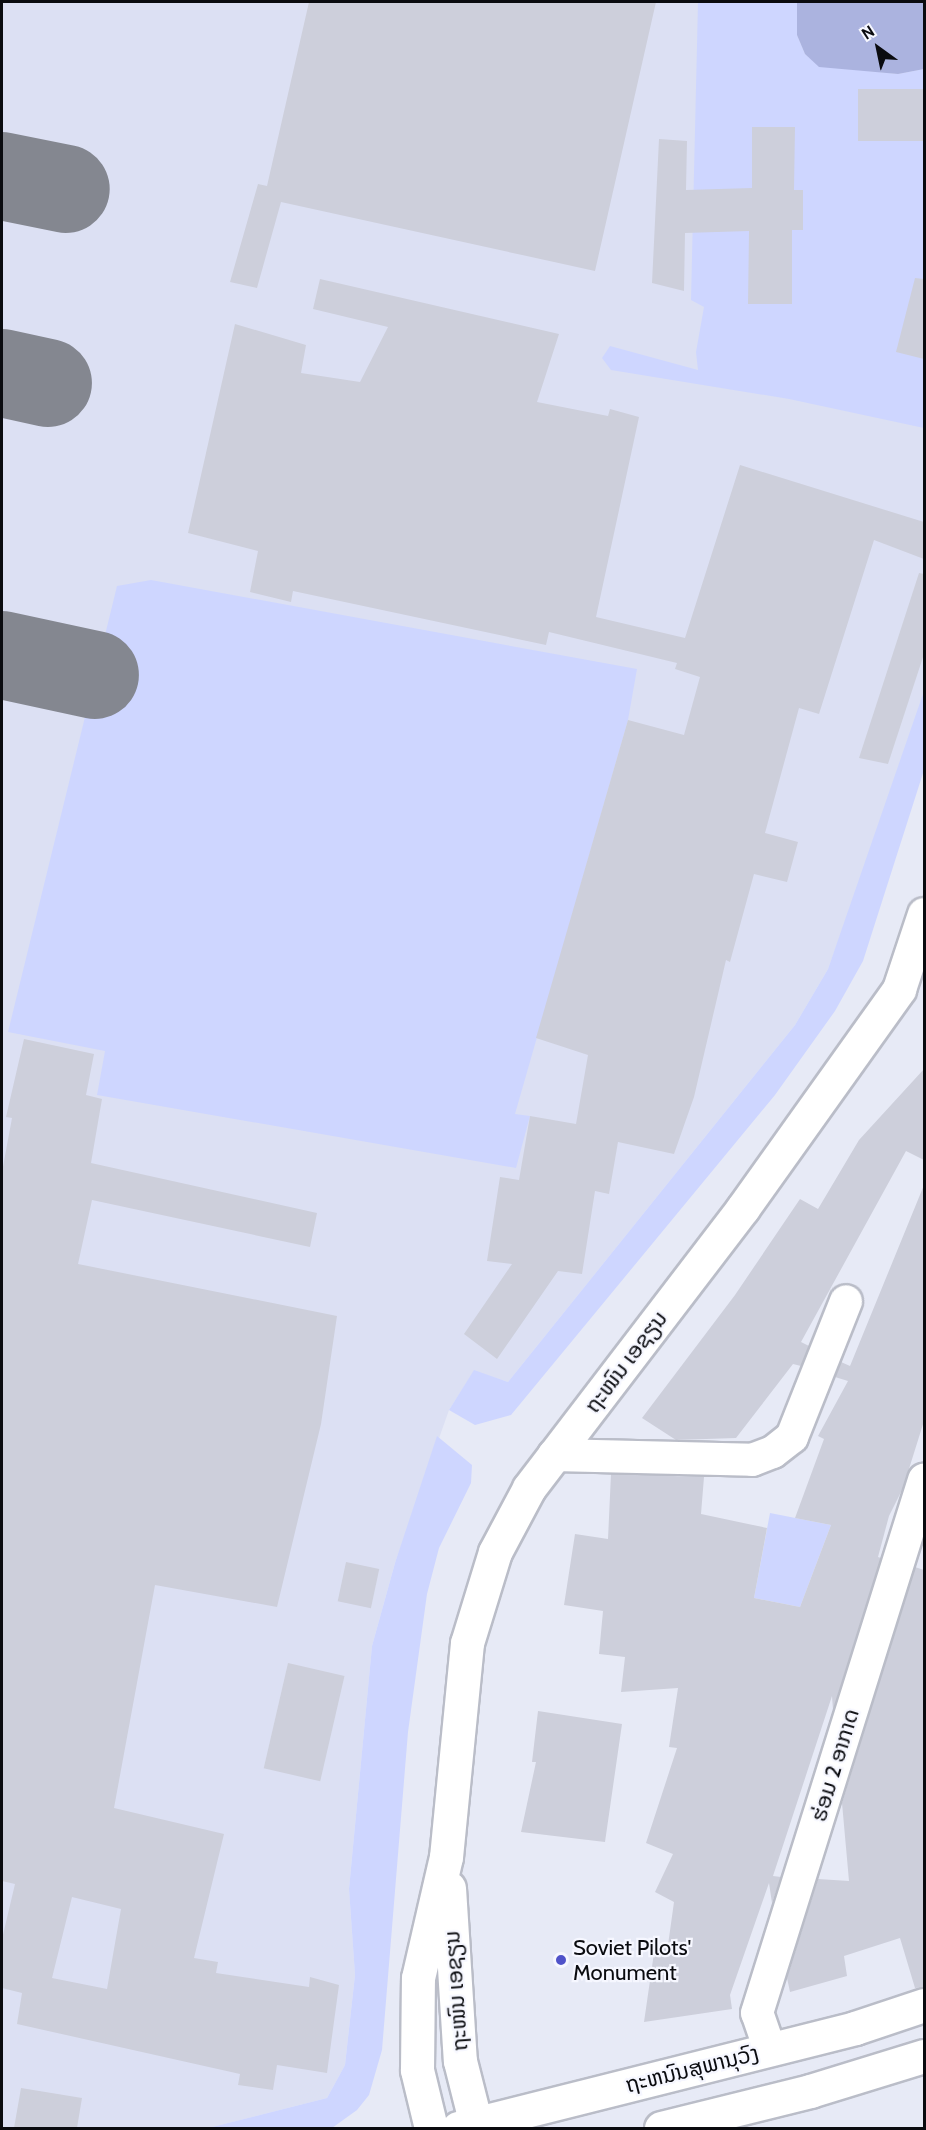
<!DOCTYPE html>
<meta charset="utf-8">
<style>
body{margin:0}
#map{position:relative;width:926px;height:2130px;overflow:hidden;background:#e7eaf6;font-family:Cabin,"Noto Sans Lao",sans-serif}
div>[style]{position:absolute}
.built>*{inset:0;background:#dce0f3}
.green>*{inset:0;background:#ced6ff}
.water>*{inset:0;background:#abb3df}
.taxiway>*{height:88px;margin:-44px;padding:0 44px;transform-origin:44px;border-radius:44px;background:#848790}
.building>*{inset:0;background:#cdcfdb;transform-origin:0 0}
.roads{filter:drop-shadow(2px 0 #babdc8) drop-shadow(-2px 0 #babdc8) drop-shadow(0 2px #babdc8) drop-shadow(0 -2px #babdc8)}
.street>*{height:32px;margin:-16px;padding:0 16px;transform-origin:16px;border-radius:16px;background:#fff}
.primary>*{height:33px;margin:-16.5px;padding:0 16.5px;transform-origin:16.5px;border-radius:16.5px;background:#fff}
.highway>*{height:33px;margin:-16.5px;padding:0 16.5px;transform-origin:16.5px;border-radius:16.5px;background:#fff}
.dots>*{width:16px;height:16px;translate:-50% -50%;box-sizing:border-box;border:3px solid #f6f7ff;border-radius:50%}
span{translate:-50% -50%;white-space:nowrap;text-align:center;line-height:1.15;-webkit-text-stroke:4.5px #f6f7ff;paint-order:stroke}
.street-label{font-size:22px;color:#0a0b0f}
.poi-label{font-size:22px;color:#0a0b0f}
.left{translate:0 -50%;text-align:left}
.frame{position:absolute;inset:0;border:3px solid #0a0b0f;pointer-events:none}
.north{position:absolute;left:848px;top:18px;width:60px;height:60px;-webkit-text-stroke:4px #f6f7ff;paint-order:stroke;rotate:327deg;font-size:16px;font-weight:700;line-height:24px;text-align:center;color:#0a0b0f}
.north::after{content:'';display:block;margin:auto;width:21px;height:27px;background:#0a0b0f;clip-path:polygon(50% 0,100% 100%,50% 72%,0 100%)}
</style>
<div id="map">
<div class="built">
<i style="clip-path:polygon(2px 2px,924px 2px,924px 691px,901px 769px,828px 969px,795px 1025px,508px 1382px,474px 1371px,449px 1410px,395px 1563px,372px 1646px,349px 1889px,355px 1975px,345px 2065px,327px 2098px,208px 2128px,2px 2128px)"></i>
</div>
<div class="green">
<i style="clip-path:polygon(698px 2px,797px 2px,797px 35px,805px 54px,819px 66px,898px 74px,924px 69px,924px 428px,789px 399px,611px 370px,602px 358px,610px 346px,698px 370px,696px 352px,704px 307px,691px 300px)"></i>
<i style="clip-path:polygon(151px 580px,637px 669px,628px 720px,515px 1114px,530px 1116px,516px 1168px,97px 1095px,105px 1051px,8px 1032px,117px 586px)"></i>
<i style="clip-path:polygon(924px 691px,924px 770px,863px 961px,835px 1011px,775px 1095px,511px 1415px,475px 1425px,449px 1410px,474px 1370px,508px 1382px,795px 1025px,828px 969px)"></i>
<i style="clip-path:polygon(437px 1436px,472px 1465px,471px 1483px,439px 1548px,427px 1594px,408px 1732px,382px 2050px,369px 2095px,357px 2110px,332px 2128px,208px 2128px,327px 2098px,345px 2065px,355px 1975px,349px 1889px,372px 1646px,395px 1563px)"></i>
<i style="clip-path:polygon(770px 1513px,831px 1525px,800px 1607px,754px 1598px)"></i>
</div>
<div class="water">
<i style="clip-path:polygon(797px 2px,924px 2px,924px 69px,898px 74px,819px 67px,805px 54px,797px 35px)"></i>
</div>
<div class="taxiway">
<i style="left:2px;top:176px;width:65px;rotate:11.5deg"></i>
<i style="left:2px;top:373px;width:47px;rotate:12.3deg"></i>
<i style="left:2px;top:655px;width:95px;rotate:12.1deg"></i>
</div>
<div class="building">
<i style="clip-path:polygon(309px 2px,656px 2px,595px 271px,281px 202px,257px 288px,230px 282px,258px 184px,267px 186px)"></i>
<i style="left:924px;top:89px;width:52px;height:66px;rotate:90deg"></i>
<i style="clip-path:polygon(752px 127px,795px 127px,794px 190px,803px 190px,803px 230px,792px 230px,792px 304px,748px 304px,749px 231px,685px 233px,684px 291px,652px 283px,659px 139px,687px 141px,686px 190px,752px 188px)"></i>
<i style="clip-path:polygon(915px 278px,924px 279px,924px 359px,896px 352px)"></i>
<i style="clip-path:polygon(320px 279px,559px 334px,537px 402px,608px 416px,610px 409px,639px 417px,596px 617px,685px 638px,740px 465px,924px 522px,924px 559px,874px 540px,819px 714px,799px 708px,765px 833px,798px 842px,787px 882px,754px 874px,730px 962px,726px 960px,694px 1097px,674px 1154px,618px 1142px,609px 1194px,595px 1191px,582px 1274px,558px 1271px,497px 1359px,464px 1334px,512px 1264px,487px 1261px,500px 1177px,519px 1180px,530px 1116px,576px 1124px,588px 1055px,536px 1038px,628px 720px,684px 735px,700px 677px,675px 669px,677px 663px,549px 632px,546px 645px,293px 591px,291px 602px,250px 592px,258px 551px,188px 533px,235px 324px,306px 345px,301px 373px,360px 382px,388px 327px,313px 309px)"></i>
<i style="clip-path:polygon(919px 573px,924px 574px,924px 654px,888px 764px,859px 758px)"></i>
<i style="clip-path:polygon(evenodd,24px 1039px,94px 1054px,86px 1095px,102px 1099px,91px 1163px,317px 1213px,310px 1247px,92px 1200px,78px 1264px,337px 1316px,321px 1424px,277px 1607px,155px 1585px,114px 1808px,224px 1834px,194px 1958px,218px 1962px,216px 1973px,309px 1987px,310px 1977px,339px 1985px,327px 2073px,277px 2065px,273px 2090px,238px 2085px,240px 2074px,17px 2024px,22px 1993px,2px 1988px,2px 1939px,15px 1884px,2px 1881px,2px 1172px,12px 1118px,6px 1117px,24px 1039px,72px 1897px,121px 1909px,107px 1989px,52px 1978px,72px 1897px)"></i>
<i style="clip-path:polygon(924px 1069px,924px 1160px,906px 1151px,801px 1342px,809px 1346px,801px 1366px,793px 1364px,736px 1438px,676px 1440px,642px 1418px,735px 1295px,800px 1199px,818px 1209px,859px 1140px)"></i>
<i style="clip-path:polygon(924px 1185px,924px 1421px,903px 1488px,889px 1516px,878px 1557px,881px 1558px,833px 1710px,832px 1696px,773px 1876px,781px 1877px,772px 1903px,769px 1883px,730px 1995px,732px 2009px,644px 2022px,655px 1946px,668px 1945px,674px 1902px,655px 1892px,673px 1854px,646px 1843px,677px 1748px,669px 1747px,678px 1688px,621px 1692px,625px 1657px,599px 1654px,603px 1611px,564px 1605px,575px 1534px,608px 1539px,611px 1474px,704px 1477px,701px 1514px,767px 1528px,754px 1598px,800px 1607px,831px 1525px,795px 1518px,824px 1439px,818px 1436px,848px 1381px,835px 1377px,841px 1362px,850px 1366px)"></i>
<i style="left:346px;top:1562px;width:34px;height:40px;rotate:12deg"></i>
<i style="clip-path:polygon(915px 1567px,924px 1570px,924px 1987px,915px 1988px,900px 1938px,844px 1956px,847px 1976px,790px 1992px,787px 1978px,818px 1879px,849px 1881px,842px 1803px)"></i>
<i style="left:288px;top:1663px;width:58px;height:108px;rotate:13deg"></i>
<i style="clip-path:polygon(538px 1711px,622px 1724px,605px 1842px,521px 1832px,536px 1762px,532px 1762px)"></i>
<i style="clip-path:polygon(21px 2088px,82px 2098px,77px 2128px,14px 2128px)"></i>
</div>
<div class="roads">
<div class="street">
<i style="left:554px;top:1455px;width:198px;rotate:1.4deg"></i>
<i style="left:752px;top:1460px;width:22px;rotate:-21deg"></i>
<i style="left:773px;top:1452px;width:24px;rotate:-38deg"></i>
<i style="left:792px;top:1437px;width:146px;rotate:-68.3deg"></i>
<i style="left:770px;top:2050px;width:39px;rotate:-109deg"></i>
<i style="left:757px;top:2013px;width:559px;rotate:-72.6deg"></i>
</div>
<div class="primary">
<i style="left:449px;top:1888px;width:173px;rotate:86.4deg"></i>
<i style="left:460px;top:2061px;width:69px;rotate:75.8deg"></i>
<i style="left:431px;top:2128px;width:60px;rotate:-103.6deg"></i>
<i style="left:417px;top:2070px;width:92px;rotate:-89.4deg"></i>
<i style="left:418px;top:1978px;width:124px;rotate:-77deg"></i>
<i style="left:446px;top:1857px;width:215px;rotate:-84.4deg"></i>
<i style="left:467px;top:1643px;width:95px;rotate:-72.9deg"></i>
<i style="left:495px;top:1552px;width:72px;rotate:-62deg"></i>
<i style="left:529px;top:1488px;width:352px;rotate:-52.6deg"></i>
<i style="left:743px;top:1208px;width:269px;rotate:-54.5deg"></i>
<i style="left:899px;top:989px;width:79px;rotate:-71.6deg"></i>
</div>
<div class="highway">
<i style="left:458px;top:2128px;width:409px;rotate:-14.1deg"></i>
<i style="left:855px;top:2028px;width:73px;rotate:-18.4deg"></i>
<i style="left:661px;top:2128px;width:154px;rotate:-13.9deg"></i>
<i style="left:810px;top:2091px;width:119px;rotate:-17.1deg"></i>
</div>
</div>
<div class="dots">
<i style="left:561px;top:1960px;background:#4f52c9"></i>
</div>
<div class="street-label">
<span style="left:626px;top:1362px;rotate:-53deg">ຖະໜົນ ເອຊຽນ</span>
<span style="left:835px;top:1765px;rotate:-73deg">ຮ່ອມ 2 ອາກາດ</span>
<span style="left:456px;top:1991px;rotate:-94deg">ຖະໜົນ ເອຊຽນ</span>
<span style="left:692px;top:2069px;rotate:-14deg">ຖະຫນົນສຸພານຸວົງ</span>
</div>
<div class="poi-label">
<span class="left" style="left:573px;top:1960px">Soviet Pilots'<br>Monument</span>
</div>
<div class="frame"></div>
<div class="north">N</div>
</div>
